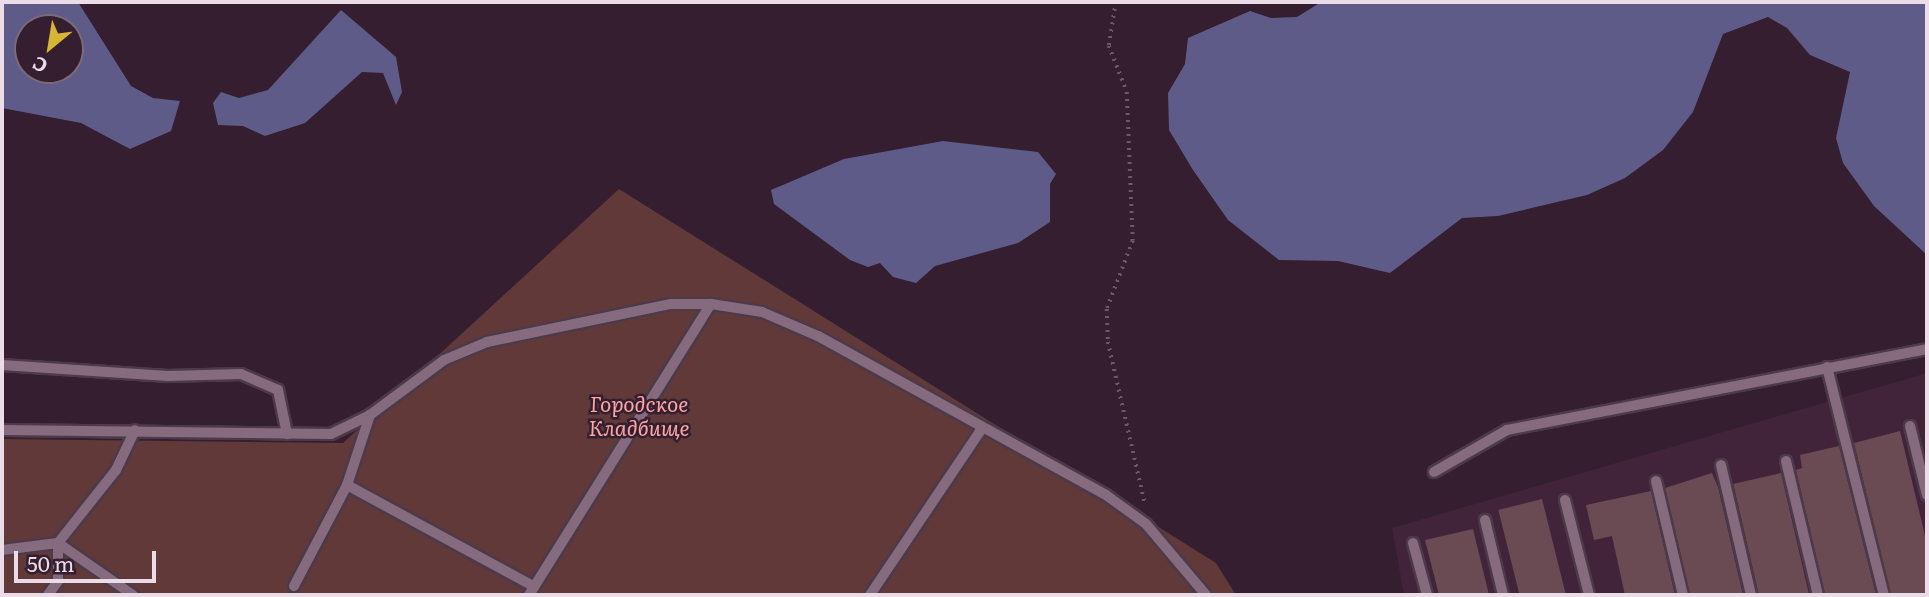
<!DOCTYPE html>
<meta charset="utf-8">
<style>
body{margin:0}
#map{position:relative;width:1929px;height:597px;overflow:hidden;background:#341e2f;font-family:Literata,serif}
div>[style]{position:absolute}
.built>*{inset:0;background:#41243a}
.green>*{inset:0;background:#613938}
.water>*{inset:0;background:#5f5b88}
.building>*{inset:0;background:#6a4b54;transform-origin:0 0}
.path>*{height:3.5px;margin-top:-1.75px;transform-origin:0;background:repeating-linear-gradient(90deg,#6c5867 0 2px,transparent 0 7px)}
.roads{filter:drop-shadow(2px 0 #4d3a49) drop-shadow(-2px 0 #4d3a49) drop-shadow(0 2px #4d3a49) drop-shadow(0 -2px #4d3a49)}
.service>*{height:10px;margin:-5px;padding:0 5px;transform-origin:5px;border-radius:5px;background:#866b7f}
span{translate:-50% -50%;white-space:nowrap;text-align:center;line-height:1.15;-webkit-text-stroke:5px #341e2f;paint-order:stroke}
.park-label{font-size:21px;color:#fba6a2;font-style:italic}
.frame{position:absolute;inset:0;border:4px solid #ebdce7;pointer-events:none}
.north{position:absolute;left:14px;top:14px;width:70px;height:70px;box-sizing:border-box;background:#341e2f;border:2px solid #7d6a79;border-radius:50%;rotate:210deg;font-size:19px;font-weight:700;line-height:28px;text-align:center;color:#ebdce7}
.north::after{content:'';display:block;margin:auto;width:24px;height:32px;background:#d6b534;clip-path:polygon(50% 0,100% 100%,50% 72%,0 100%)}
.scale{position:absolute;left:14px;top:551px;width:142px;height:32px;box-sizing:border-box;border:4px solid #ebdce7;border-top:0;padding-left:9px;font-size:21px;line-height:24px;white-space:nowrap;color:#ebdce7;-webkit-text-stroke:5px #341e2f;paint-order:stroke}
</style>
<div id="map">
<div class="built">
<i style="clip-path:polygon(1927px 373px,1927px 595px,1404px 595px,1392px 528px)"></i>
</div>
<div class="green">
<i style="clip-path:polygon(619px 189px,1216px 563px,1236px 595px,2px 595px,2px 439px,343px 443px)"></i>
</div>
<div class="water">
<i style="clip-path:polygon(evenodd,2px 2px,78px 2px,131px 86px,153px 98px,180px 101px,171px 131px,130px 149px,81px 123px,2px 108px,2px 2px,28px 28px,70px 28px,70px 70px,28px 70px,28px 28px)"></i>
<i style="clip-path:polygon(1321px 2px,1927px 2px,1927px 255px,1874px 206px,1843px 163px,1836px 138px,1850px 72px,1810px 55px,1787px 28px,1768px 17px,1723px 34px,1693px 112px,1663px 150px,1625px 178px,1587px 195px,1498px 216px,1462px 218px,1390px 273px,1338px 261px,1279px 260px,1228px 220px,1193px 170px,1169px 130px,1168px 93px,1185px 64px,1188px 38px,1250px 11px,1271px 18px,1297px 17px)"></i>
<i style="clip-path:polygon(341px 10px,396px 57px,402px 92px,396px 105px,383px 73px,362px 72px,305px 123px,265px 136px,243px 126px,218px 125px,213px 103px,221px 92px,239px 98px,268px 90px)"></i>
<i style="clip-path:polygon(943px 141px,1038px 152px,1056px 174px,1050px 184px,1050px 222px,1018px 243px,935px 266px,916px 283px,893px 277px,880px 263px,868px 267px,850px 260px,774px 204px,771px 190px,844px 159px)"></i>
</div>
<div class="building">
<i style="clip-path:polygon(1900px 431px,1927px 544px,1927px 595px,1891px 595px,1854px 443px)"></i>
<i style="clip-path:polygon(1839px 446px,1876px 595px,1825px 595px,1796px 470px,1802px 468px,1800px 455px)"></i>
<i style="clip-path:polygon(1712px 473px,1718px 487px,1743px 595px,1690px 595px,1665px 488px)"></i>
<i style="left:1781px;top:473px;width:125px;height:49px;rotate:77deg"></i>
<i style="clip-path:polygon(1651px 491px,1675px 595px,1625px 595px,1612px 536px,1594px 540px,1586px 505px)"></i>
<i style="left:1542px;top:499px;width:99px;height:45px;rotate:76deg"></i>
<i style="clip-path:polygon(1473px 529px,1489px 595px,1439px 595px,1425px 540px)"></i>
</div>
<div class="path">
<i style="left:1116px;top:2px;width:45px;rotate:99deg"></i>
<i style="left:1109px;top:46px;width:49px;rotate:68.6deg"></i>
<i style="left:1127px;top:92px;width:149px;rotate:87.7deg"></i>
<i style="left:1133px;top:241px;width:73px;rotate:110.9deg"></i>
<i style="left:1107px;top:309px;width:33px;rotate:88deg"></i>
<i style="left:1108px;top:342px;width:166px;rotate:77.1deg"></i>
</div>
<div class="roads">
<div class="service">
<i style="left:2px;top:365px;width:166px;rotate:3.8deg"></i>
<i style="left:168px;top:376px;width:73px;rotate:-1.6deg"></i>
<i style="left:241px;top:374px;width:40px;rotate:23.4deg"></i>
<i style="left:278px;top:390px;width:45px;rotate:78.4deg"></i>
<i style="left:1827px;top:367px;width:235px;rotate:76deg"></i>
<i style="left:1910px;top:426px;width:71px;rotate:76.2deg"></i>
<i style="left:2px;top:430px;width:329px;rotate:0.7deg"></i>
<i style="left:331px;top:434px;width:43px;rotate:-26deg"></i>
<i style="left:370px;top:415px;width:92px;rotate:-36.6deg"></i>
<i style="left:444px;top:360px;width:47px;rotate:-22.7deg"></i>
<i style="left:487px;top:342px;width:188px;rotate:-11.7deg"></i>
<i style="left:671px;top:304px;width:40px"></i>
<i style="left:711px;top:304px;width:52px;rotate:8.9deg"></i>
<i style="left:762px;top:312px;width:61px;rotate:23.2deg"></i>
<i style="left:818px;top:336px;width:329px;rotate:28.9deg"></i>
<i style="left:1106px;top:495px;width:49px;rotate:35.9deg"></i>
<i style="left:1146px;top:524px;width:93px;rotate:49.8deg"></i>
<i style="left:1786px;top:461px;width:138px;rotate:76.6deg"></i>
<i style="left:1721px;top:465px;width:133px;rotate:77deg"></i>
<i style="left:1434px;top:472px;width:84px;rotate:-29.9deg"></i>
<i style="left:1507px;top:430px;width:428px;rotate:-10.9deg"></i>
<i style="left:1656px;top:481px;width:117px;rotate:76.7deg"></i>
<i style="left:347px;top:485px;width:212px;rotate:28.5deg"></i>
<i style="left:1565px;top:500px;width:98px;rotate:75.8deg"></i>
<i style="left:1485px;top:520px;width:77px;rotate:76.5deg"></i>
<i style="left:1413px;top:543px;width:54px;rotate:74.9deg"></i>
<i style="left:2px;top:550px;width:56px;rotate:-7.1deg"></i>
<i style="left:58px;top:543px;width:38px;rotate:90deg"></i>
<i style="left:58px;top:581px;width:17px;rotate:126deg"></i>
<i style="left:294px;top:586px;width:114px;rotate:-62.3deg"></i>
<i style="left:347px;top:485px;width:74px;rotate:-71.8deg"></i>
<i style="left:133px;top:595px;width:91px;rotate:-145.3deg"></i>
<i style="left:58px;top:543px;width:93px;rotate:-51.5deg"></i>
<i style="left:116px;top:470px;width:44px;rotate:-64.6deg"></i>
<i style="left:529px;top:595px;width:343px;rotate:-58deg"></i>
<i style="left:870px;top:595px;width:202px;rotate:-56.1deg"></i>
</div>
</div>
<div class="park-label">
<span style="left:639px;top:415px">Городское<br>Кладбище</span>
</div>
<div class="frame"></div>
<div class="north">С</div>
<div class="scale">50 m</div>
</div>
